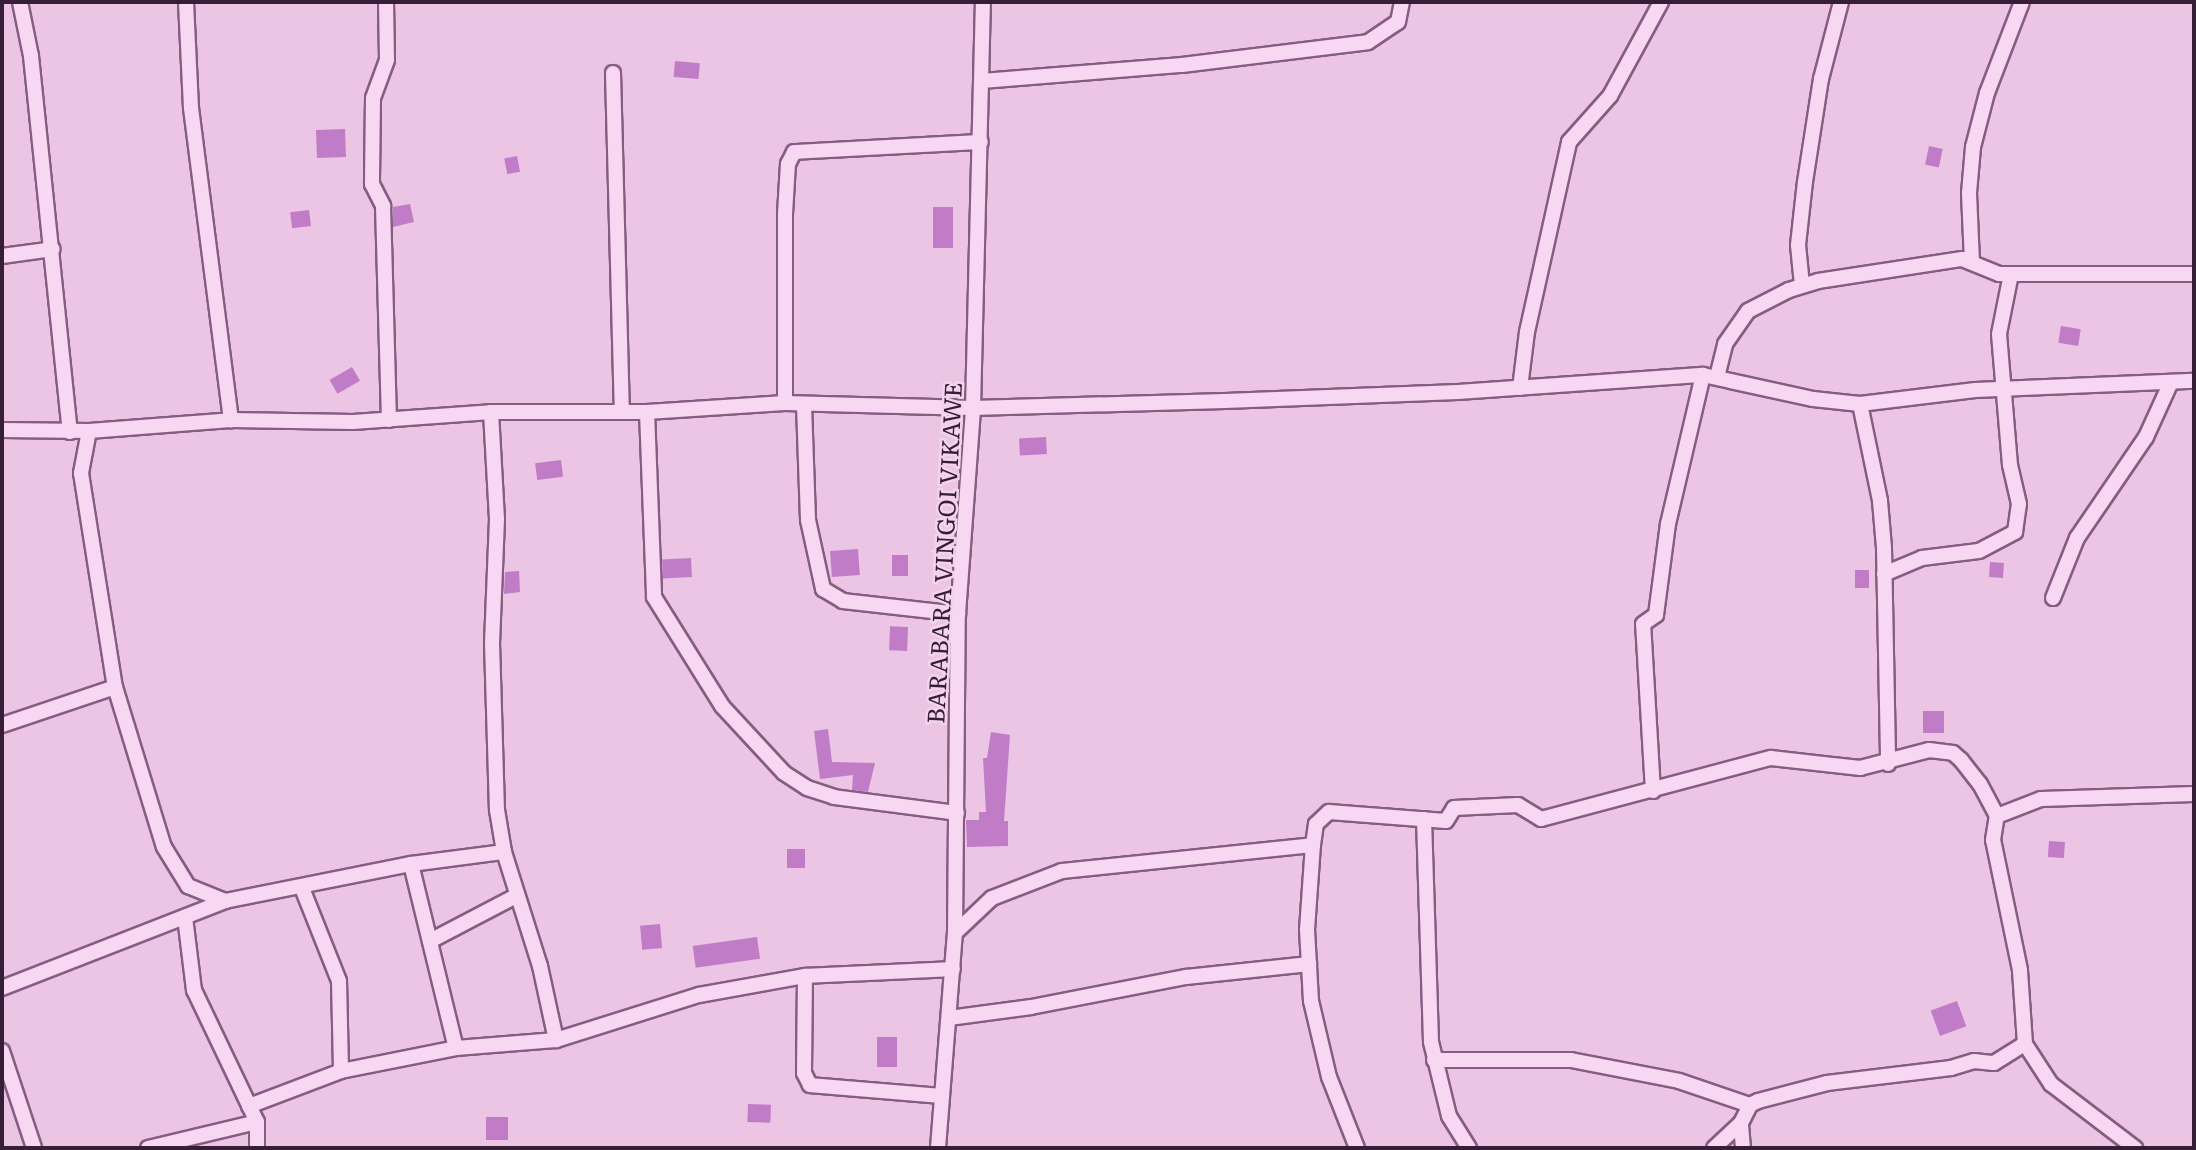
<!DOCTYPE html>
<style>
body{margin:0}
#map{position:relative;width:2196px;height:1150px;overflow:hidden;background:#ecc4e4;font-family:Literata,serif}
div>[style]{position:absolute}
.building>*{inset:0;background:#c17cc8;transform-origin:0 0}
.roads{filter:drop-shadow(2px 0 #865c84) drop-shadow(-2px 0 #865c84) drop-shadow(0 2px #865c84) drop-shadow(0 -2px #865c84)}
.street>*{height:14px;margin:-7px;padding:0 7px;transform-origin:7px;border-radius:7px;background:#f7d7f1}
span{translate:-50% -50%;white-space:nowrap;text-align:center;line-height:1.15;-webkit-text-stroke:5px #f4d4ed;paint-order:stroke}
.street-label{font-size:24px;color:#361f36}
.frame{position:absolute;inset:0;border:4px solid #361f36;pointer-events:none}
</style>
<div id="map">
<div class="building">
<i style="left:675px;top:61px;width:25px;height:16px;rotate:5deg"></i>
<i style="left:345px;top:129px;width:28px;height:29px;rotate:88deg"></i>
<i style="left:1929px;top:146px;width:14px;height:19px;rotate:12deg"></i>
<i style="left:517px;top:156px;width:16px;height:13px;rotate:79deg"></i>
<i style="clip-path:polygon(410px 204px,414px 222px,393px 227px,393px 207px)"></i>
<i style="left:933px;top:207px;width:20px;height:41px"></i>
<i style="left:309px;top:210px;width:16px;height:19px;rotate:83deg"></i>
<i style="left:2061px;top:326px;width:20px;height:17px;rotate:9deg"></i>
<i style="left:352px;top:367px;width:16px;height:26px;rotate:60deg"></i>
<i style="left:1046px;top:437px;width:17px;height:27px;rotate:87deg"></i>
<i style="left:561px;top:460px;width:17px;height:26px;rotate:83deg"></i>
<i style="left:858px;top:549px;width:26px;height:28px;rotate:86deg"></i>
<i style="left:892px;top:555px;width:16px;height:21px"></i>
<i style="left:691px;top:558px;width:19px;height:29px;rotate:87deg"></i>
<i style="left:1990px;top:562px;width:14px;height:15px;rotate:4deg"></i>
<i style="left:1855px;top:570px;width:14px;height:18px"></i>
<i style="clip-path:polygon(519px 571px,520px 592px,504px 594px,505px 572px)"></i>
<i style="left:908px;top:627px;width:24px;height:18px;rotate:92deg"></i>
<i style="left:1923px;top:711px;width:21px;height:22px"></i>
<i style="clip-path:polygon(828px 729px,832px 762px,875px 763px,868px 792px,852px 790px,853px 775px,820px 779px,814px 731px)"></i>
<i style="clip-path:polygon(991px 732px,1010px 735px,1004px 821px,1008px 821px,1008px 846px,967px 847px,966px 820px,979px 820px,979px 812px,986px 812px,983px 758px,987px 758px)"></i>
<i style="left:2049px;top:841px;width:16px;height:16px;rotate:4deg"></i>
<i style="left:805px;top:849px;width:19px;height:18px;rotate:90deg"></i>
<i style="left:660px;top:924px;width:24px;height:20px;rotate:85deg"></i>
<i style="left:757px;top:937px;width:22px;height:65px;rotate:82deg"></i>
<i style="left:1957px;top:1001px;width:27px;height:28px;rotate:70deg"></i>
<i style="left:877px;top:1037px;width:20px;height:30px"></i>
<i style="left:748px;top:1104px;width:23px;height:18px;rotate:2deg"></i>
<i style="left:486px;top:1117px;width:22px;height:23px"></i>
</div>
<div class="roads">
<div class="street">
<i style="left:20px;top:2px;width:55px;rotate:78.5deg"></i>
<i style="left:31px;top:56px;width:378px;rotate:84.1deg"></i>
<i style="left:186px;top:2px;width:106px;rotate:87.3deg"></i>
<i style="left:191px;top:108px;width:315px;rotate:82.7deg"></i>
<i style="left:386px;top:2px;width:58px;rotate:89deg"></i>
<i style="left:387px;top:60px;width:40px;rotate:110.2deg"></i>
<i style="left:373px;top:98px;width:86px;rotate:90.7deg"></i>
<i style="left:372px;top:184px;width:25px;rotate:63deg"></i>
<i style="left:383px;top:206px;width:214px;rotate:88.4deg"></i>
<i style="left:613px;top:73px;width:337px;rotate:88.5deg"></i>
<i style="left:982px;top:81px;width:201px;rotate:-4.6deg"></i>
<i style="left:1182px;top:65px;width:187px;rotate:-7deg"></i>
<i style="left:1368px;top:42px;width:36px;rotate:-34deg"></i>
<i style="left:1398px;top:22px;width:20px;rotate:-79deg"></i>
<i style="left:2px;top:256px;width:51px;rotate:-7.8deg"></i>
<i style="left:1972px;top:262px;width:69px;rotate:-92.5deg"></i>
<i style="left:1969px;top:193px;width:46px;rotate:-85deg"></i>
<i style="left:1973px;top:147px;width:56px;rotate:-75.5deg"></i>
<i style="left:1987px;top:93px;width:97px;rotate:-69deg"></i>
<i style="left:1802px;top:285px;width:40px;rotate:-95.7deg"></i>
<i style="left:1798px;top:245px;width:63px;rotate:-83.7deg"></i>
<i style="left:1805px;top:182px;width:104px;rotate:-81.2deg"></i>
<i style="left:1821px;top:79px;width:80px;rotate:-75.4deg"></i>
<i style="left:1717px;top:377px;width:34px;rotate:-76deg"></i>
<i style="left:1725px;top:344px;width:40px;rotate:-55.1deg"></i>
<i style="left:1748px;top:311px;width:46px;rotate:-27.1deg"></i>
<i style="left:1789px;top:290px;width:30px;rotate:-17deg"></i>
<i style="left:1818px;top:281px;width:146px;rotate:-8.7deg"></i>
<i style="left:1962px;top:259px;width:40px;rotate:22deg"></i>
<i style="left:1999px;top:274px;width:195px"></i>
<i style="left:1520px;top:388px;width:56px;rotate:-82.9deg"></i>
<i style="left:1527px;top:332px;width:195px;rotate:-77.5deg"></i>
<i style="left:1569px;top:142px;width:62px;rotate:-48.3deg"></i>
<i style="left:1610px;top:96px;width:107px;rotate:-61.5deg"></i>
<i style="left:785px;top:403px;width:189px;rotate:-90deg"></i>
<i style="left:785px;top:214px;width:50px;rotate:-86.6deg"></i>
<i style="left:788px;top:164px;width:13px;rotate:-63deg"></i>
<i style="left:794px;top:152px;width:187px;rotate:-3.1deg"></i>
<i style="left:1860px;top:404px;width:99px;rotate:78.3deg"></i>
<i style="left:1880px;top:501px;width:47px;rotate:85.1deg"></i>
<i style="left:1884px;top:548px;width:216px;rotate:88.9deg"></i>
<i style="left:804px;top:405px;width:115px;rotate:88deg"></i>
<i style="left:808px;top:520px;width:71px;rotate:77.7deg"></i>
<i style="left:823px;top:589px;width:23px;rotate:31deg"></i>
<i style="left:843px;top:601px;width:116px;rotate:6.4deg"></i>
<i style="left:491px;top:412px;width:107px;rotate:86.8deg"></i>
<i style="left:497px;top:519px;width:124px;rotate:92.3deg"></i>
<i style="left:492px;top:643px;width:167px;rotate:88.3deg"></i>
<i style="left:497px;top:810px;width:43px;rotate:80.5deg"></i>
<i style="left:504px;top:852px;width:120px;rotate:72.5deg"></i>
<i style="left:540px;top:966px;width:76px;rotate:77.8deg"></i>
<i style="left:647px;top:412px;width:185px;rotate:87.8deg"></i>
<i style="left:654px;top:597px;width:128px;rotate:58deg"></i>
<i style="left:722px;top:706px;width:91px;rotate:47.2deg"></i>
<i style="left:784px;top:773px;width:27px;rotate:33deg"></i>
<i style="left:807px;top:788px;width:28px;rotate:18deg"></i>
<i style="left:834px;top:797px;width:124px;rotate:7.4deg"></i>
<i style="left:2px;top:430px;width:87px;rotate:0.7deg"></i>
<i style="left:89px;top:431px;width:142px;rotate:-4.4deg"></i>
<i style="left:231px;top:420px;width:122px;rotate:0.9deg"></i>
<i style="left:353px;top:422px;width:138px;rotate:-4.1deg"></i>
<i style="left:491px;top:412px;width:156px"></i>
<i style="left:647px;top:412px;width:138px;rotate:-3.7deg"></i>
<i style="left:785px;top:403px;width:188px;rotate:1.5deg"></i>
<i style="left:973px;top:408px;width:252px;rotate:-1.6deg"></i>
<i style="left:1225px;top:401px;width:233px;rotate:-2.2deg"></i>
<i style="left:1458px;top:392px;width:246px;rotate:-4deg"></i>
<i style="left:1703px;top:375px;width:113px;rotate:12.3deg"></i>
<i style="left:1813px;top:399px;width:47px;rotate:6.1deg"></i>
<i style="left:1860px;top:404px;width:116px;rotate:-6.9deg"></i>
<i style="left:1975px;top:390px;width:219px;rotate:-2.4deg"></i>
<i style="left:89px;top:431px;width:43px;rotate:100.8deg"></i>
<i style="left:81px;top:473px;width:217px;rotate:81deg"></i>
<i style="left:115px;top:687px;width:167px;rotate:73deg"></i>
<i style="left:164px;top:847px;width:46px;rotate:58.4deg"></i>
<i style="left:188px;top:886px;width:40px;rotate:22deg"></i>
<i style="left:1884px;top:574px;width:41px;rotate:-22.8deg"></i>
<i style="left:1922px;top:558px;width:57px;rotate:-7deg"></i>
<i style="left:1979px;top:551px;width:41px;rotate:-27.8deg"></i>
<i style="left:2015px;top:532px;width:28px;rotate:-82deg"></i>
<i style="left:2019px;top:504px;width:40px;rotate:-103deg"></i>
<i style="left:2010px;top:465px;width:131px;rotate:-94.8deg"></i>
<i style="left:1999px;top:334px;width:61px;rotate:-78.7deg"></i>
<i style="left:2053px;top:598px;width:65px;rotate:-68.2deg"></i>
<i style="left:2077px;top:538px;width:122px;rotate:-55.7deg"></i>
<i style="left:2146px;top:437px;width:58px;rotate:-65.6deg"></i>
<i style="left:2px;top:725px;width:119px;rotate:-18.6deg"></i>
<i style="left:1653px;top:791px;width:167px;rotate:-93.4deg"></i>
<i style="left:1643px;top:624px;width:16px;rotate:-35deg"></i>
<i style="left:1656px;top:615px;width:92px;rotate:-82.5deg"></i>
<i style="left:1668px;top:524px;width:153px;rotate:-76.8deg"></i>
<i style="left:1424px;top:819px;width:223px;rotate:88.2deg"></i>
<i style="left:1431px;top:1042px;width:76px;rotate:76.3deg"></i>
<i style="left:1449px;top:1116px;width:38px;rotate:58deg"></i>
<i style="left:411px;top:864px;width:189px;rotate:76.3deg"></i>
<i style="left:302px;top:888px;width:100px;rotate:68.3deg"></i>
<i style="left:339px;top:981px;width:90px;rotate:88.7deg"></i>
<i style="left:185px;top:917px;width:74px;rotate:83deg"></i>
<i style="left:194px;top:990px;width:146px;rotate:64.5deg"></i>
<i style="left:257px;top:1122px;width:26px;rotate:90deg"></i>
<i style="left:955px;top:933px;width:51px;rotate:-43.4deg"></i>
<i style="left:992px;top:898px;width:75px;rotate:-21.1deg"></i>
<i style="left:1062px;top:871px;width:252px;rotate:-5.9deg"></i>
<i style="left:430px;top:941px;width:97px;rotate:-27.6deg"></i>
<i style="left:805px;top:976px;width:97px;rotate:90.6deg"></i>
<i style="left:804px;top:1073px;width:13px;rotate:63deg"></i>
<i style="left:810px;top:1085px;width:131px;rotate:4.8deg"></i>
<i style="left:2px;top:988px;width:239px;rotate:-21.3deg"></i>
<i style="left:225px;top:901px;width:190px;rotate:-11.3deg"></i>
<i style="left:411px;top:864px;width:94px;rotate:-7.4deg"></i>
<i style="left:949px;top:1018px;width:83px;rotate:-7.6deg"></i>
<i style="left:1031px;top:1007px;width:158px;rotate:-11deg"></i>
<i style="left:1186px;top:977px;width:124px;rotate:-6deg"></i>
<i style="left:2025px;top:1044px;width:48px;rotate:57deg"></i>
<i style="left:2051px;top:1084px;width:106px;rotate:37.3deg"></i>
<i style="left:2px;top:1051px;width:102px;rotate:71.7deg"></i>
<i style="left:1434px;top:1060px;width:137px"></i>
<i style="left:1571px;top:1060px;width:110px;rotate:11deg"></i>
<i style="left:1679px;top:1081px;width:75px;rotate:18.7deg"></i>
<i style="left:249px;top:1106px;width:98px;rotate:-20.8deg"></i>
<i style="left:341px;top:1071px;width:117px;rotate:-11.3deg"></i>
<i style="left:456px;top:1048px;width:100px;rotate:-4.6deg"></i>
<i style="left:556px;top:1040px;width:150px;rotate:-17.5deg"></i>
<i style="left:699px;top:995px;width:108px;rotate:-10.2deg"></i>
<i style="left:805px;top:976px;width:148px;rotate:-2.7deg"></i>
<i style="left:148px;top:1148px;width:112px;rotate:-13.4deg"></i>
<i style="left:938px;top:1148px;width:216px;rotate:-85.5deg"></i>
<i style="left:955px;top:933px;width:319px;rotate:-89.5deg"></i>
<i style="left:958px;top:614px;width:207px;rotate:-85.8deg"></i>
<i style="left:973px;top:408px;width:406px;rotate:-88.6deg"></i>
<i style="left:1357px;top:1148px;width:76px;rotate:-111.5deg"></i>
<i style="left:1329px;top:1077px;width:78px;rotate:-103.3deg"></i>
<i style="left:1311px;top:1001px;width:71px;rotate:-93.2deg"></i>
<i style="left:1307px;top:930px;width:85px;rotate:-86deg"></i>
<i style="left:1313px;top:845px;width:21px;rotate:-82deg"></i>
<i style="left:1316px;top:824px;width:18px;rotate:-43deg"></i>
<i style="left:1329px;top:812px;width:117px;rotate:4.4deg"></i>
<i style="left:1446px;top:821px;width:15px;rotate:-58deg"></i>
<i style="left:1454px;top:808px;width:64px;rotate:-2.7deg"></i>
<i style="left:1518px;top:805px;width:27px;rotate:31deg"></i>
<i style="left:1541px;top:819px;width:238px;rotate:-14.9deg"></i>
<i style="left:1771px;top:758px;width:90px;rotate:6.4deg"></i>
<i style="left:1860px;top:768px;width:71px;rotate:-14.6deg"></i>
<i style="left:1929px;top:750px;width:24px;rotate:7deg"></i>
<i style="left:1953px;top:753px;width:11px;rotate:41deg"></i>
<i style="left:1961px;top:760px;width:31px;rotate:52deg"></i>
<i style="left:1980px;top:784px;width:36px;rotate:62deg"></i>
<i style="left:1714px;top:1148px;width:37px;rotate:-43deg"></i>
<i style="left:1743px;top:1148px;width:25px;rotate:-95deg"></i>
<i style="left:1741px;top:1123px;width:20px;rotate:-63deg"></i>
<i style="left:1750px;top:1105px;width:9px;rotate:-27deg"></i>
<i style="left:1758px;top:1101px;width:71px;rotate:-14.6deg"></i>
<i style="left:1827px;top:1083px;width:125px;rotate:-6.9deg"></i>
<i style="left:1951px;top:1068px;width:24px;rotate:-17deg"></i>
<i style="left:1974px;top:1061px;width:20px;rotate:6deg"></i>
<i style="left:1994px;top:1063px;width:36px;rotate:-32deg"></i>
<i style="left:2025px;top:1044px;width:74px;rotate:-93.9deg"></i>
<i style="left:2020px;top:970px;width:133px;rotate:-101.7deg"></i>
<i style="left:1993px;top:840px;width:24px;rotate:-81deg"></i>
<i style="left:1997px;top:816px;width:47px;rotate:-21.1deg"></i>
<i style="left:2041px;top:799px;width:153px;rotate:-1.9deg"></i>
</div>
</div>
<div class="street-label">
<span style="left:943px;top:553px;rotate:-87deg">BARABARA VINGOI VIKAWE</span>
</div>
<div class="frame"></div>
</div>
